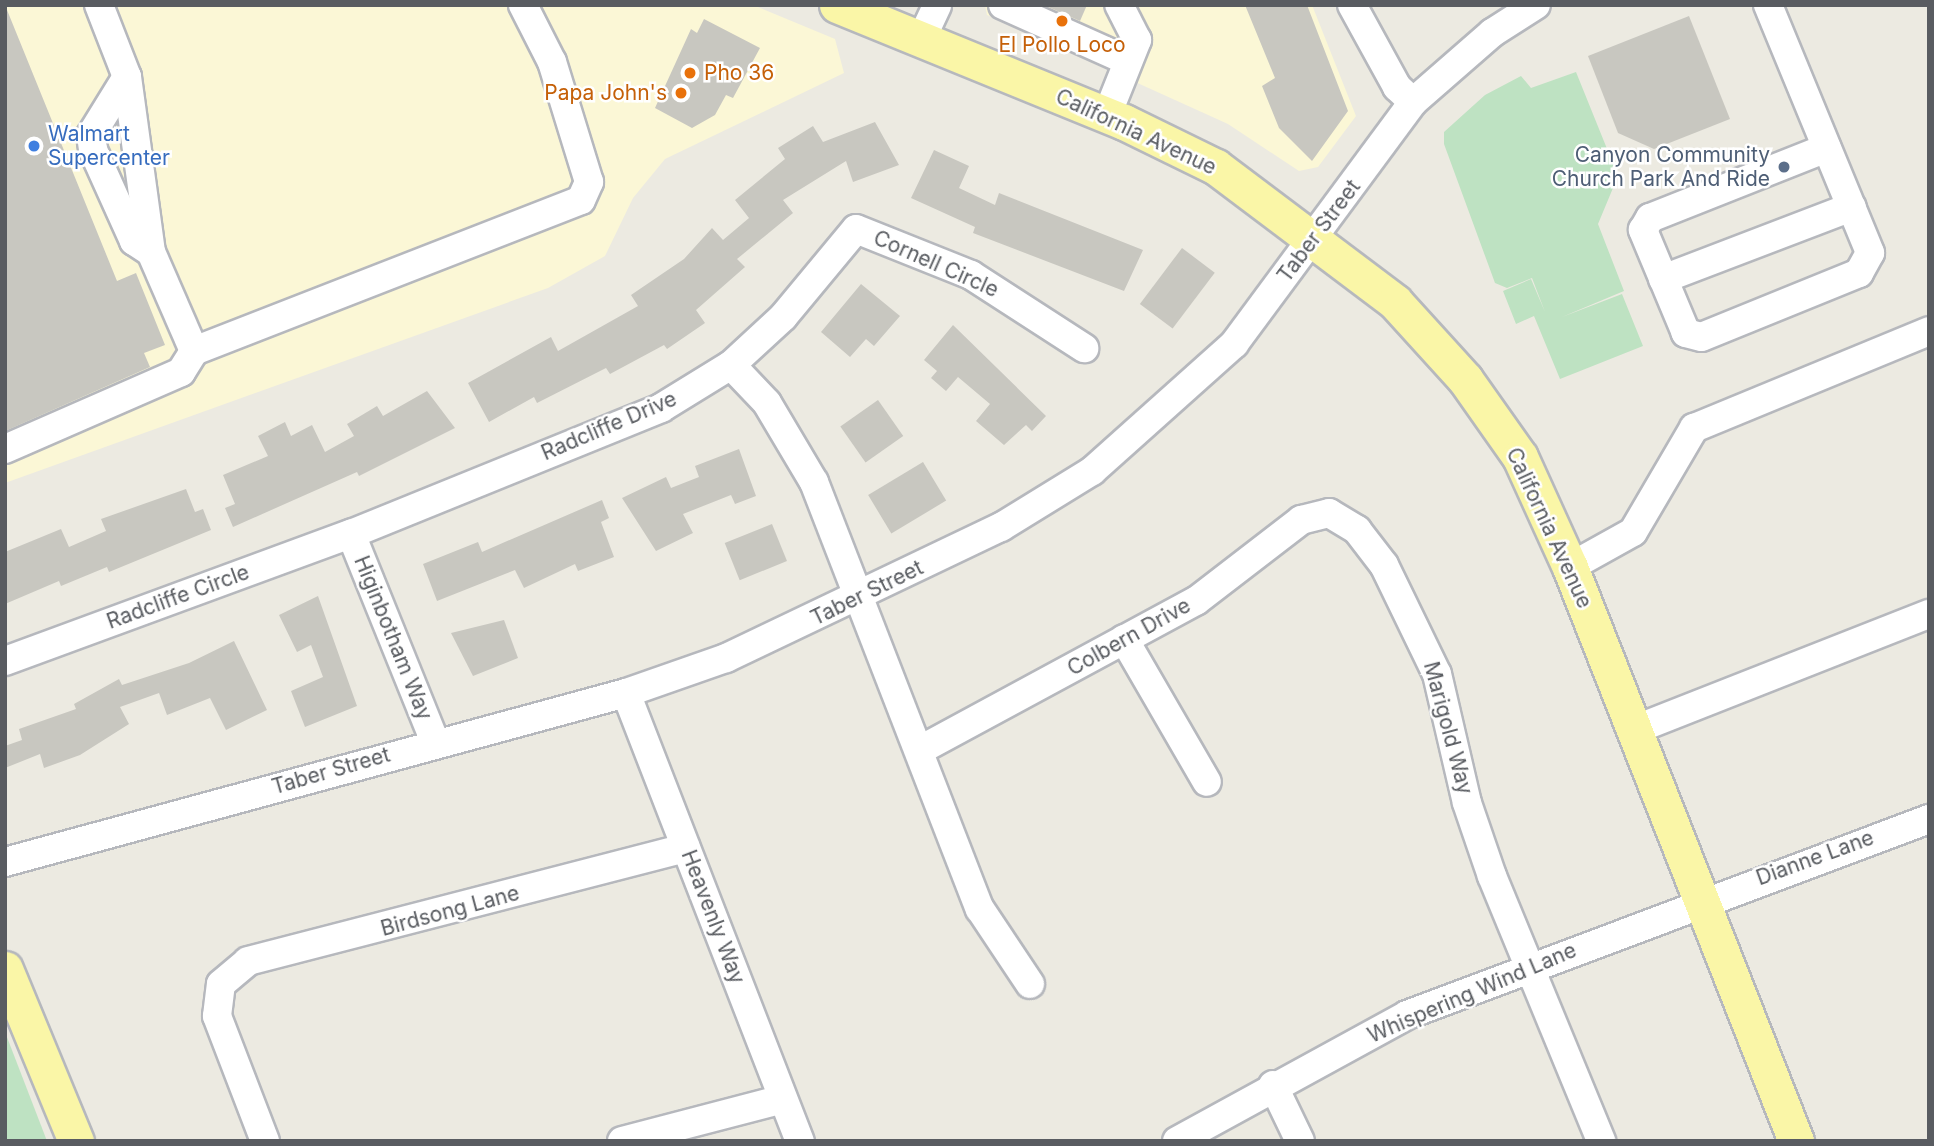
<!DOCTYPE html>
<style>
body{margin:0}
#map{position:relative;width:1934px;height:1146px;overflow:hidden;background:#eceae1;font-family:Inter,sans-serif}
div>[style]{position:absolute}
.commercial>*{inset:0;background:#fbf7d6}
.green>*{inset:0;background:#bee2c2}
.building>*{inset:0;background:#c8c7c0;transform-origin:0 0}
.roads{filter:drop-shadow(2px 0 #b6b8bd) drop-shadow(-2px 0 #b6b8bd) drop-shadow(0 2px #b6b8bd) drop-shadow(0 -2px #b6b8bd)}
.minor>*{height:28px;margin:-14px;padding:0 14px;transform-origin:14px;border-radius:14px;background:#fff}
.major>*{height:35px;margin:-17.5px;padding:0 17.5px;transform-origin:17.5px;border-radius:17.5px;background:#faf6a7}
.dots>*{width:19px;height:19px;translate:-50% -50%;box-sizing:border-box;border:4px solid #fff;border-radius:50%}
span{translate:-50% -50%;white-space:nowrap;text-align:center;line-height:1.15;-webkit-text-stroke:5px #fff;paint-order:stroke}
.food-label{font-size:21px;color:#c56008}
.left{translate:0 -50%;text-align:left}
.right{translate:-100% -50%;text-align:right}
.street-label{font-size:21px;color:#595c61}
.shop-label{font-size:21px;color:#366cbe}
.service-label{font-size:21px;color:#4e5e75}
.frame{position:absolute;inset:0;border:7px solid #595c61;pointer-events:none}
</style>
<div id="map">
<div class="commercial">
<i style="clip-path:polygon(5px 5px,753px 5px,835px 39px,844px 73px,665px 159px,633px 198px,605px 256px,548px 288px,5px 483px)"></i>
<i style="clip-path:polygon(985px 5px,1312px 5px,1356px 116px,1318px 167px,1299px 171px,1228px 124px,987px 15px)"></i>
</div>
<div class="green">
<i style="clip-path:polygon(1576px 72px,1618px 176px,1598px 224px,1624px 291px,1562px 317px,1622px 294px,1643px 346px,1560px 379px,1534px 316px,1516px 324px,1503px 291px,1531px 279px,1545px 312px,1532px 278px,1507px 288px,1495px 283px,1444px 144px,1444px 132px,1485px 95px,1521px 76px,1531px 88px)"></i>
<i style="clip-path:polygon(5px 1032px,47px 1141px,5px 1141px)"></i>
</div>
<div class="building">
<i style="clip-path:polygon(5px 5px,117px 281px,136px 273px,165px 345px,144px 353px,150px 367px,5px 431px)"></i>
<i style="clip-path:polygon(1044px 5px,1087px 5px,1080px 21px)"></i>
<i style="clip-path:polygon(1245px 5px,1307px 5px,1348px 111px,1312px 161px,1279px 128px,1262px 86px,1275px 78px)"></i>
<i style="clip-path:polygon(1689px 16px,1730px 119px,1654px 149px,1618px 133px,1588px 56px)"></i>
<i style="clip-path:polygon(704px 19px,760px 48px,733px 98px,726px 95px,715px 115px,692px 128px,655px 108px,691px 29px,697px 33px)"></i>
<i style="clip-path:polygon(875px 122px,899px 165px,853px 182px,846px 161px,783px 200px,793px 213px,737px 259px,745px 267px,696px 310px,705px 323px,667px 349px,664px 345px,610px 374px,606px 368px,537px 403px,534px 397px,489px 422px,468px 383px,551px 337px,558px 351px,638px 306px,631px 295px,684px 259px,712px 228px,723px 240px,749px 218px,735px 200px,785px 159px,778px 148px,813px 126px,823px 142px)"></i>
<i style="clip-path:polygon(934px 150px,969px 166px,959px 188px,995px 205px,999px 193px,1143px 250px,1124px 291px,973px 233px,975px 227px,911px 198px)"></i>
<i style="left:1182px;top:248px;width:41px;height:70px;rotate:37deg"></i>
<i style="clip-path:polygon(861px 284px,900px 316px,874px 346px,866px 339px,850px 357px,821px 332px)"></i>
<i style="clip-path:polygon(953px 325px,1046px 416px,1032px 431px,1026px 425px,1004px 445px,976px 421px,990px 404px,958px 377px,946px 391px,931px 378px,937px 371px,924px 360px)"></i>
<i style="clip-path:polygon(427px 391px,455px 428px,359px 476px,357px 472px,233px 527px,225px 508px,235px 504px,223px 475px,268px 456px,258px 436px,285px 422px,291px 436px,312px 425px,325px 452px,354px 436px,347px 424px,377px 406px,383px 416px)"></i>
<i style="left:878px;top:400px;width:44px;height:46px;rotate:55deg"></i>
<i style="clip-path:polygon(739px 449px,756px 496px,735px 504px,731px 495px,683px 514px,693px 533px,656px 551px,622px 498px,666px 477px,671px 488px,699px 477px,695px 466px)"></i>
<i style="left:923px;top:462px;width:45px;height:64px;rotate:59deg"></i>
<i style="clip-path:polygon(186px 489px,195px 512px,203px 509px,211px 530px,109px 572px,107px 567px,61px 586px,59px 581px,5px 604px,5px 552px,61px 529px,69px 547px,106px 531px,101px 519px)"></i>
<i style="clip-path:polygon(602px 500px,609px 518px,601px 522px,614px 557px,578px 571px,575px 564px,524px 588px,515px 570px,437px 601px,423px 564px,478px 542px,482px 552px)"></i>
<i style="left:772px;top:524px;width:40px;height:51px;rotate:68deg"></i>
<i style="clip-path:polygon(318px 596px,357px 706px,305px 727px,291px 691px,323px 677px,311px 645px,297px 652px,279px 615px)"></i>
<i style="clip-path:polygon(504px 620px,518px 658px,473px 676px,451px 633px)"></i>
<i style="clip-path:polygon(234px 641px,267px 710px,226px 730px,210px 698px,167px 715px,159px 693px,120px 707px,129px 724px,80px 755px,44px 768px,40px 754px,5px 768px,5px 746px,22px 740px,19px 729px,76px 709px,74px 704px,119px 679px,122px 685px,189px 663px)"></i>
</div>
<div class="roads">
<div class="minor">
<i style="left:99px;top:5px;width:77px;rotate:68.7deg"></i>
<i style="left:127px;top:77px;width:177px;rotate:82.2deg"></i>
<i style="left:151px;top:252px;width:108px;rotate:66.5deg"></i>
<i style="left:1003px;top:5px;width:137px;rotate:24.1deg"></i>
<i style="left:1352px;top:5px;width:94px;rotate:61.2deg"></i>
<i style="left:1397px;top:87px;width:22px;rotate:43deg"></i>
<i style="left:1768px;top:5px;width:268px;rotate:67.6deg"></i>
<i style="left:1870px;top:253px;width:23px;rotate:119deg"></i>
<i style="left:1859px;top:273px;width:170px;rotate:157.9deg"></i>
<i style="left:1701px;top:337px;width:16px;rotate:-165deg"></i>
<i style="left:1686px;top:333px;width:112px;rotate:-112.7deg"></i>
<i style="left:1643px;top:230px;width:14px;rotate:-60deg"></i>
<i style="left:1650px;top:218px;width:190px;rotate:-21.6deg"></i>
<i style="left:921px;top:40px;width:38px;rotate:-65deg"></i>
<i style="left:127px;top:77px;width:68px;rotate:121.8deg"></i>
<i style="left:91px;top:135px;width:15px;rotate:82deg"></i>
<i style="left:93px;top:150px;width:100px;rotate:65.7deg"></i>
<i style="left:134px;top:241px;width:20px;rotate:33deg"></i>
<i style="left:1107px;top:115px;width:81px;rotate:-68.2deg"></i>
<i style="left:1137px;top:40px;width:39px;rotate:-117deg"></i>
<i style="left:1663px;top:279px;width:202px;rotate:-20.9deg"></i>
<i style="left:731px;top:365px;width:52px;rotate:46.5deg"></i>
<i style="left:767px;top:403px;width:92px;rotate:59.3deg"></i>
<i style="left:814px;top:482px;width:458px;rotate:68.8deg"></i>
<i style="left:980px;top:909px;width:90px;rotate:56.3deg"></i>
<i style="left:5px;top:449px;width:192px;rotate:-23.6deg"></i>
<i style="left:181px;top:372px;width:25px;rotate:-58deg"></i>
<i style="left:194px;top:351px;width:415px;rotate:-21.3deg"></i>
<i style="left:581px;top:200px;width:20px;rotate:-66deg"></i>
<i style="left:589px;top:182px;width:126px;rotate:-107.1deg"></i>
<i style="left:552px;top:62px;width:64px;rotate:-117deg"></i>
<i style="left:351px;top:534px;width:224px;rotate:68deg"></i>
<i style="left:1570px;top:567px;width:72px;rotate:-29.1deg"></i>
<i style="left:1633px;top:532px;width:121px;rotate:-59.6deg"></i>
<i style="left:1694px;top:428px;width:254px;rotate:-22.4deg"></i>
<i style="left:1124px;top:639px;width:165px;rotate:59.9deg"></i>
<i style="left:5px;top:661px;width:369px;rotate:-20.2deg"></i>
<i style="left:351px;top:534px;width:335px;rotate:-22.1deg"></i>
<i style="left:661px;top:408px;width:82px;rotate:-31.6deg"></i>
<i style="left:731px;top:365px;width:71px;rotate:-42.7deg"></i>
<i style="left:783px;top:317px;width:114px;rotate:-50.3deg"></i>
<i style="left:856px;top:229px;width:124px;rotate:21.8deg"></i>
<i style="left:971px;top:275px;width:135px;rotate:32.9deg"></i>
<i style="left:626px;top:693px;width:481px;rotate:68.8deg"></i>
<i style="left:1634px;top:730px;width:317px;rotate:-21.5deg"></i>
<i style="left:920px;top:750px;width:314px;rotate:-28.4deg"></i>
<i style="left:1196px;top:601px;width:133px;rotate:-37.6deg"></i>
<i style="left:1301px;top:520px;width:29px;rotate:-14deg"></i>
<i style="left:1329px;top:513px;width:33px;rotate:31deg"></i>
<i style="left:1357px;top:530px;width:44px;rotate:52.4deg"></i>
<i style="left:1384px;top:565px;width:121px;rotate:64.1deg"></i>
<i style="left:1437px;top:674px;width:132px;rotate:76.9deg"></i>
<i style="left:1467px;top:803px;width:77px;rotate:71.1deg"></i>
<i style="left:1492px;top:876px;width:287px;rotate:67.6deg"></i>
<i style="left:5px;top:862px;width:644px;rotate:-15.22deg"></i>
<i style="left:626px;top:693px;width:106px;rotate:-19.3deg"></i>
<i style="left:726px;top:658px;width:305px;rotate:-25.5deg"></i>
<i style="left:1001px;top:527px;width:107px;rotate:-31.6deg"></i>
<i style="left:1092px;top:471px;width:191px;rotate:-41.8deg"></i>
<i style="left:1234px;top:344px;width:301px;rotate:-53.5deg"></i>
<i style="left:1413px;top:102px;width:105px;rotate:-41.1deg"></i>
<i style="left:1492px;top:33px;width:52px;rotate:-32.5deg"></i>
<i style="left:1273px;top:1085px;width:62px;rotate:64.3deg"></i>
<i style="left:265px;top:1141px;width:134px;rotate:-111deg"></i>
<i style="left:217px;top:1016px;width:32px;rotate:-83deg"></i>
<i style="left:221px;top:984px;width:35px;rotate:-40deg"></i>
<i style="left:248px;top:961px;width:452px;rotate:-14.5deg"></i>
<i style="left:622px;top:1141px;width:166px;rotate:-14.6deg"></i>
<i style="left:1177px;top:1141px;width:262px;rotate:-28.7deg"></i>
<i style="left:1407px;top:1015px;width:558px;rotate:-20.58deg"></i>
</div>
<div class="major">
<i style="left:837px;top:5px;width:310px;rotate:22.2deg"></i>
<i style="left:1124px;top:122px;width:102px;rotate:26.1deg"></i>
<i style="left:1216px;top:167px;width:224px;rotate:37deg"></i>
<i style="left:1395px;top:302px;width:104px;rotate:47.7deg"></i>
<i style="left:1465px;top:379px;width:95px;rotate:54.8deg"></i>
<i style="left:1520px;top:457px;width:121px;rotate:65.6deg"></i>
<i style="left:1570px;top:567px;width:617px;rotate:68.51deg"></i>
<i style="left:5px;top:969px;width:186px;rotate:67.6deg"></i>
</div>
</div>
<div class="dots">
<i style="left:1062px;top:21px;background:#e8710a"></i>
<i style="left:690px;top:73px;background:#e8710a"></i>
<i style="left:681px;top:93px;background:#e8710a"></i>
<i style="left:34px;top:146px;background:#3f7fe0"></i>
<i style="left:1784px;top:167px;background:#5c6f8a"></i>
</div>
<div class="food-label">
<span style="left:1062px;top:45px">El Pollo Loco</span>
<span class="left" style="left:704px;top:73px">Pho 36</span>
<span class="right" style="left:667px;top:93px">Papa John's</span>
</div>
<div class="street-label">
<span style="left:1136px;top:132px;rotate:25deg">California Avenue</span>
<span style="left:1319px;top:231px;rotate:-53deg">Taber Street</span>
<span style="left:936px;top:264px;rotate:24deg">Cornell Circle</span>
<span style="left:609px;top:426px;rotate:-23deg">Radcliffe Drive</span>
<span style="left:1549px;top:528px;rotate:65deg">California Avenue</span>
<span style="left:867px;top:593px;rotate:-26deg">Taber Street</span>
<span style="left:178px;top:597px;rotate:-20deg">Radcliffe Circle</span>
<span style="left:1129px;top:637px;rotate:-29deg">Colbern Drive</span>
<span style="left:393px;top:638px;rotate:68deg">Higinbotham Way</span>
<span style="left:1448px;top:728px;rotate:75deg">Marigold Way</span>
<span style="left:331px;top:771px;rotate:-16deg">Taber Street</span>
<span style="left:1815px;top:858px;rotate:-20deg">Dianne Lane</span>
<span style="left:450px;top:911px;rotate:-15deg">Birdsong Lane</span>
<span style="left:713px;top:917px;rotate:69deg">Heavenly Way</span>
<span style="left:1472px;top:993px;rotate:-23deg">Whispering Wind Lane</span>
</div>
<div class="shop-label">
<span class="left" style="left:48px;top:146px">Walmart<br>Supercenter</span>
</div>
<div class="service-label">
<span class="right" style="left:1770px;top:167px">Canyon Community<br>Church Park And Ride</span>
</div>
<div class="frame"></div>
</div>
